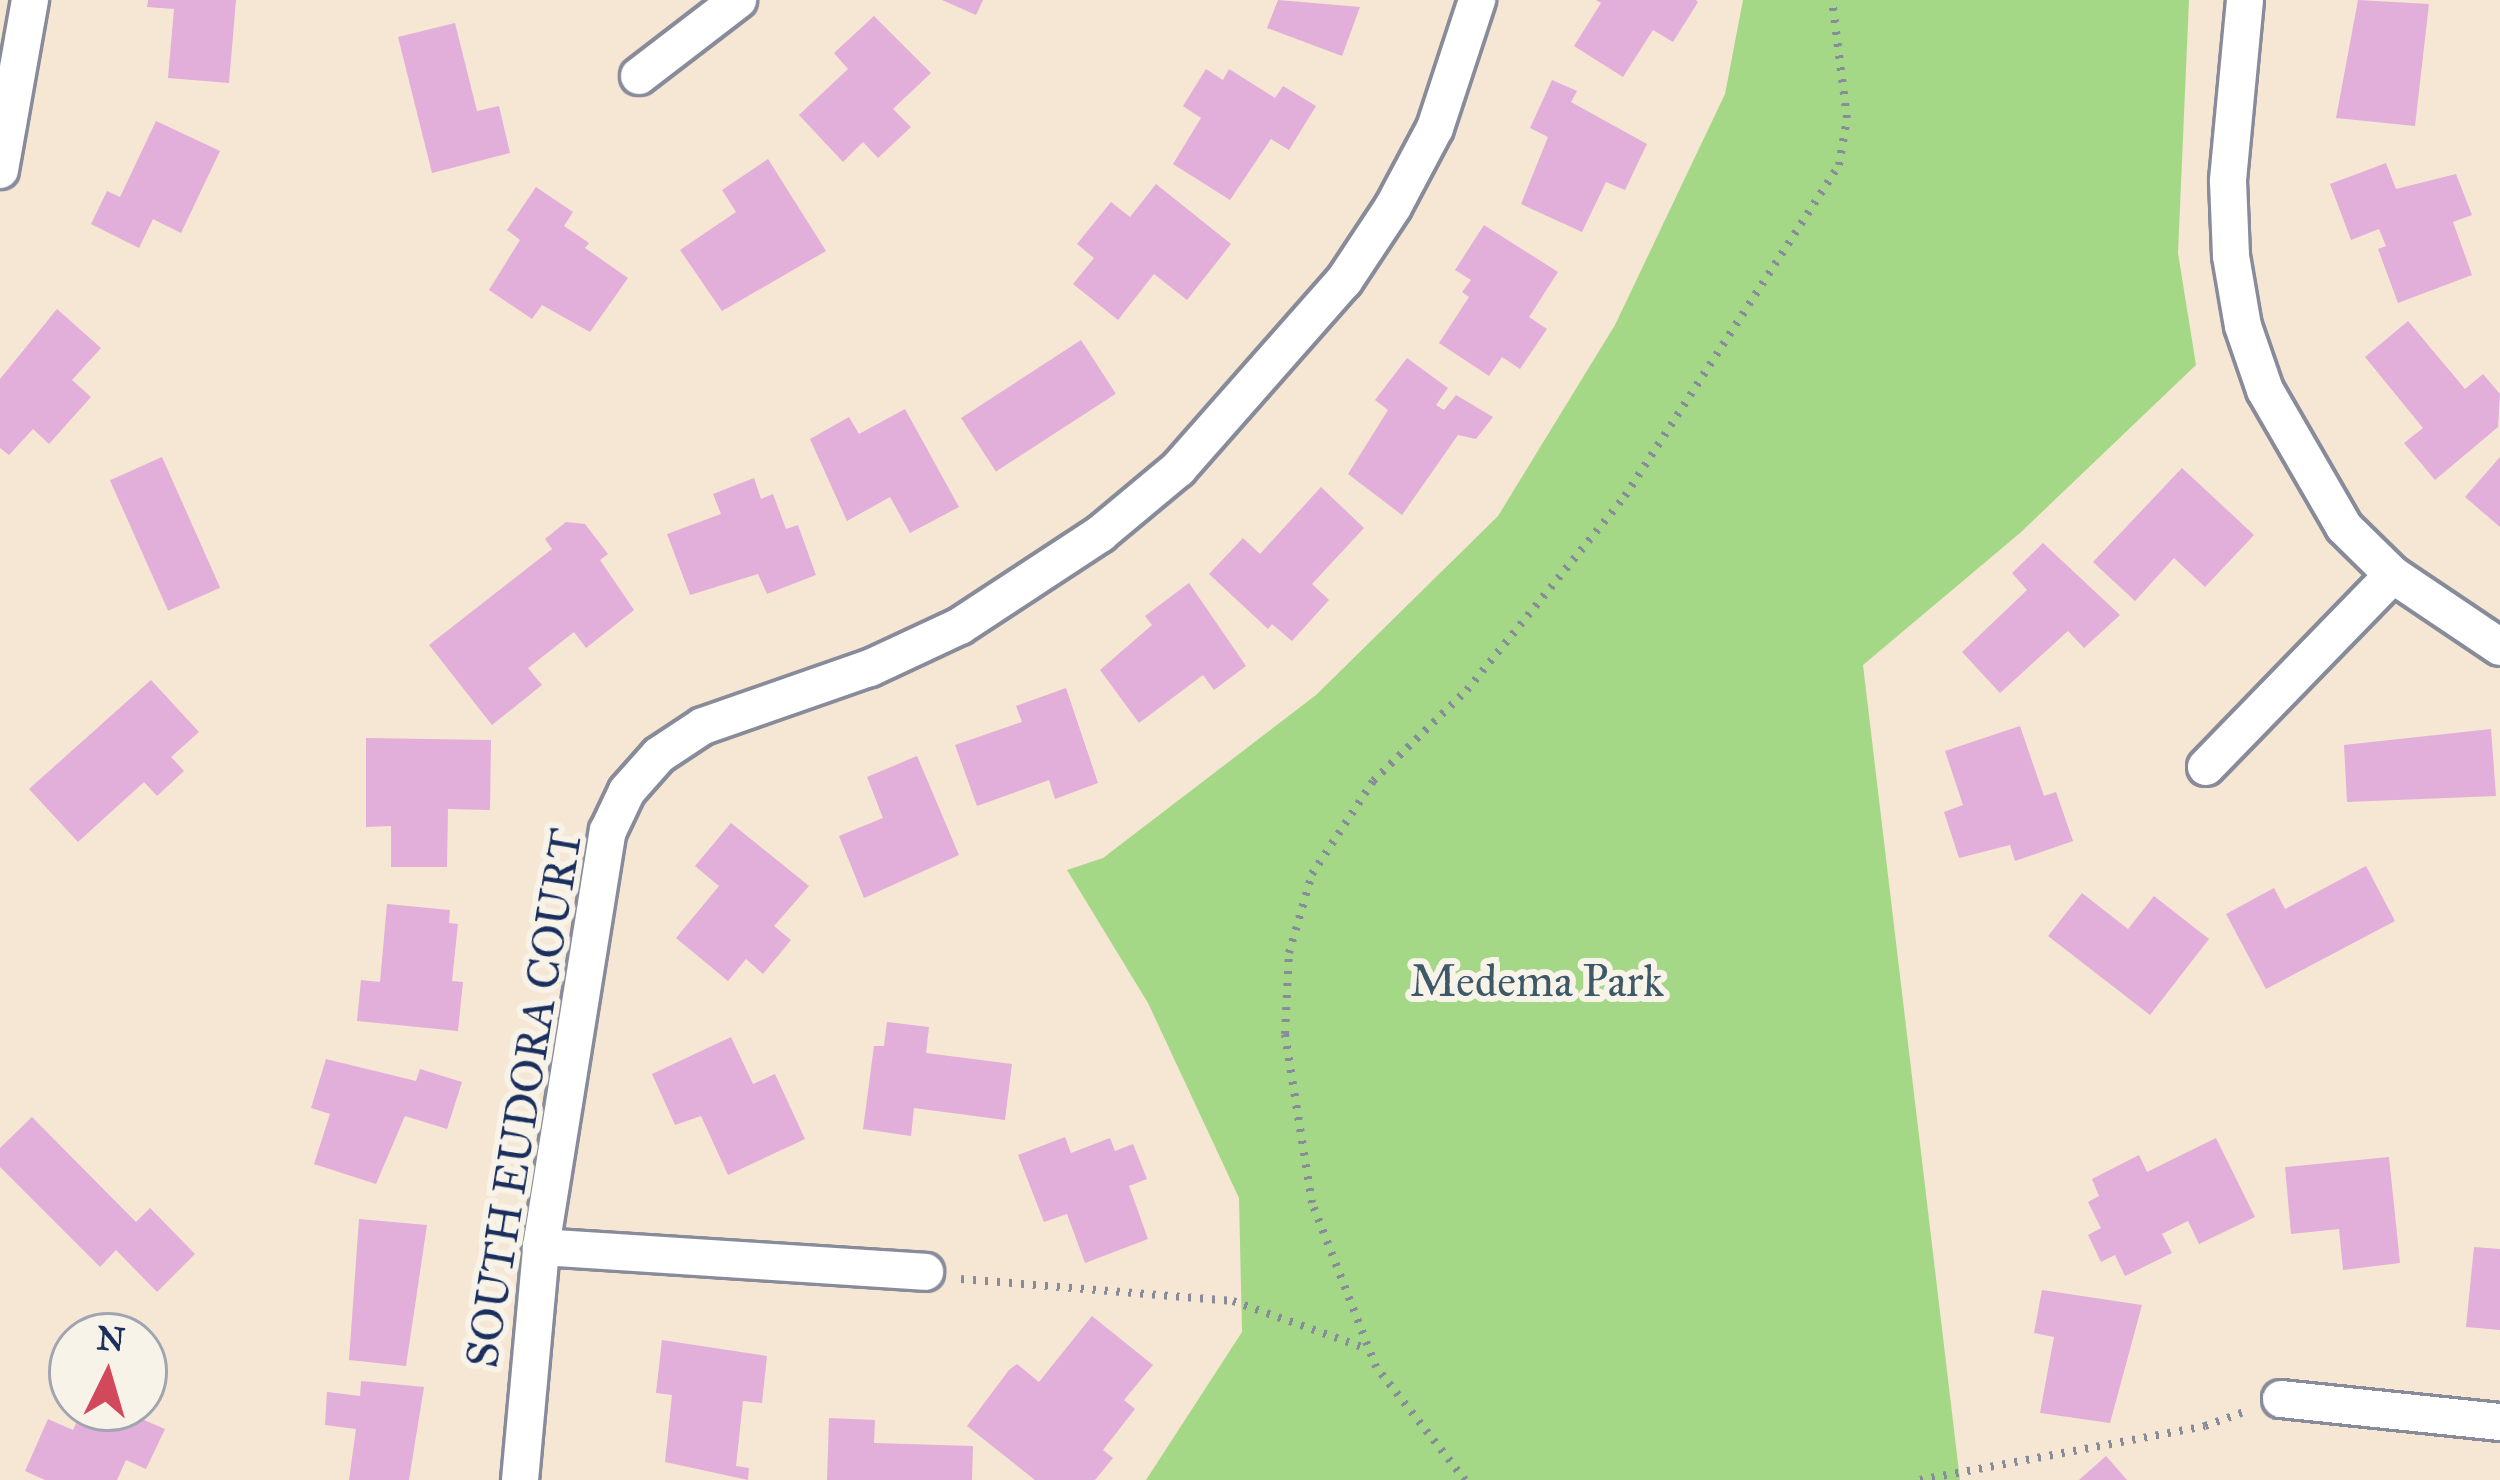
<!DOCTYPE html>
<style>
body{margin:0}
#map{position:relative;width:2500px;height:1480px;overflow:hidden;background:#f6e7d4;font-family:"IM FELL Great Primer",serif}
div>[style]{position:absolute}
.green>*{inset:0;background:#a4d887}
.building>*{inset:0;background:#e2aeda;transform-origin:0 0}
.path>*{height:8px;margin-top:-4px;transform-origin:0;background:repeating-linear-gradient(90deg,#888b99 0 3px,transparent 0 12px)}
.roads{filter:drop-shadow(3px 0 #888b99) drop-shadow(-3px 0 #888b99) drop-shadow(0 3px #888b99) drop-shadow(0 -3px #888b99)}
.minor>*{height:36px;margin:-18px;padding:0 18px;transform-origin:18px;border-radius:18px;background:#fff}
span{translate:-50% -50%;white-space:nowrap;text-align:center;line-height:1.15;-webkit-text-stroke:12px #f7f3e8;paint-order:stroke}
.park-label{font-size:45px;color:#3d5968}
.street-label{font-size:45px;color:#1b2f5e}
.north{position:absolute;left:48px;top:1312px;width:120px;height:120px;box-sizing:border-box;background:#f7f3e8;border:3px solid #9fa5b1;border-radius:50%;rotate:5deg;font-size:33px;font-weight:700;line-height:48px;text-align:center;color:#1b2f5e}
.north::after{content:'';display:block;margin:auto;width:42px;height:54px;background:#d1495b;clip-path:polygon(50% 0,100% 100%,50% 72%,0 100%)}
</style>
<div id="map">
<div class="green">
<i style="clip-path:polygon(1743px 0,2189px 0,2178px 253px,2196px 365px,2020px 533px,1863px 665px,1960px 1480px,1146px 1480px,1242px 1332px,1239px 1198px,1148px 1003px,1067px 870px,1103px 858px,1316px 695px,1498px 516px,1615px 325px,1725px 94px)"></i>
</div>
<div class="building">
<i style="clip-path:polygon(148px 0,236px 0,229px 83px,168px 78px,174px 9px,147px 7px)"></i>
<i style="clip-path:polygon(942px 0,983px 0,976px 15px)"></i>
<i style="clip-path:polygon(1278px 0,1360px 7px,1342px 56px,1267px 28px)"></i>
<i style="clip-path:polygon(1596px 0,1696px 0,1698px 2px,1673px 42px,1653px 30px,1623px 77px,1574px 46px,1601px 3px)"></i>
<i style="clip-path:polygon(2358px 0,2429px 4px,2415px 126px,2336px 118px)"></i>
<i style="clip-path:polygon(874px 16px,931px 73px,893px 109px,911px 127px,878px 158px,863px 142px,843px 162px,799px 115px,848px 69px,834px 53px)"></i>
<i style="clip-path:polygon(455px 23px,477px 111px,499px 106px,510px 153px,432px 173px,398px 37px)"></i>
<i style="clip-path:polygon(1206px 69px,1223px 80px,1229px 69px,1275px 98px,1283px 86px,1316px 106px,1289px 150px,1271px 139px,1230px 200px,1173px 164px,1201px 118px,1183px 106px)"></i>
<i style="clip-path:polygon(1552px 80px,1577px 91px,1571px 102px,1647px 144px,1625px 190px,1606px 182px,1582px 232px,1521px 204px,1548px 137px,1530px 128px)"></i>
<i style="clip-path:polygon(156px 121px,220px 151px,181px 233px,153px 219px,139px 248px,91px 224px,107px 191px,120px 197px)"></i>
<i style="clip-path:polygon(768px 159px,826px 251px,722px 311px,680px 250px,736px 212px,722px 190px)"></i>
<i style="clip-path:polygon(2386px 163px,2396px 189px,2456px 174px,2472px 215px,2453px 222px,2472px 275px,2398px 303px,2378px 249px,2386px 246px,2379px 229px,2351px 240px,2330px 184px)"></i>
<i style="clip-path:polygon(1156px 184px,1231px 244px,1187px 300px,1154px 274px,1118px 320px,1073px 284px,1094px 258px,1077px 244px,1111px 202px,1130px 217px)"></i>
<i style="clip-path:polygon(536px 187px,573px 212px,564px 226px,589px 243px,585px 248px,628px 278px,590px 332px,542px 305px,532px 319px,489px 290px,520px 240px,507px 230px)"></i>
<i style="clip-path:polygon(1484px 225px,1558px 272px,1529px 317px,1547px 329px,1520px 369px,1502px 357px,1489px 376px,1439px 343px,1469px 297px,1462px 292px,1471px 280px,1455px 270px)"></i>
<i style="clip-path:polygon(57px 309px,101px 348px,72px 380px,91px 397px,49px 444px,33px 429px,9px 455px,0 448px,0 379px)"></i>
<i style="clip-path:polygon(2408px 321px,2465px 389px,2483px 374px,2500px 394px,2498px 427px,2435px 480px,2404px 443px,2423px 428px,2365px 357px)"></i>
<i style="left:1081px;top:340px;width:64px;height:143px;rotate:57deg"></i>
<i style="clip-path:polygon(1407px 358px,1448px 388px,1436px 405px,1444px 410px,1456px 395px,1493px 417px,1476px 439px,1458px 435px,1402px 515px,1348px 474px,1388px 410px,1375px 400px)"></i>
<i style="clip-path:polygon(905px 409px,959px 507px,910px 533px,890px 497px,847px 521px,810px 439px,849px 417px,859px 434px)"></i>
<i style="left:162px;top:457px;width:143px;height:57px;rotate:66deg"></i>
<i style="clip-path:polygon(2500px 457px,2500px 527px,2465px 497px)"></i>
<i style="clip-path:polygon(2182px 468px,2254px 535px,2205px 587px,2174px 558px,2135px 601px,2093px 562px)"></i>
<i style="clip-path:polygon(754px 478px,761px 499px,773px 494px,786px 529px,798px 525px,816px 575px,767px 594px,758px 574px,690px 595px,667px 534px,721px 514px,713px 494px)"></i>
<i style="clip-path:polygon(1321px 487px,1364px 528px,1312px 584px,1329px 600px,1292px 641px,1272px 624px,1268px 629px,1209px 574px,1243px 538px,1260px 554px)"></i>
<i style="clip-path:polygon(566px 522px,585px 524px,608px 554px,600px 560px,634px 610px,586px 648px,574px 632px,528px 668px,542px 685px,492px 725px,429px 645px,552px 549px,545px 539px)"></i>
<i style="clip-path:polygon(2043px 543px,2120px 615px,2084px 648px,2068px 631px,2000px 693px,1962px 652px,2027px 590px,2012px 573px)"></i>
<i style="clip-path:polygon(1189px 583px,1246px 666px,1214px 690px,1203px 675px,1139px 723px,1100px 670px,1152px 625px,1145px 616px)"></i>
<i style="clip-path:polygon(151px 680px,199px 732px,171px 757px,184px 771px,157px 796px,144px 782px,78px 842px,29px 789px)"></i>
<i style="clip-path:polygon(1066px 688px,1098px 783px,1055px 799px,1049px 780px,977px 806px,955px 745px,1022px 722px,1016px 706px)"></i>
<i style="clip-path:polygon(2020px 726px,2044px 796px,2056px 792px,2073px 841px,2015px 861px,2010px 845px,1959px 858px,1944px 812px,1963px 805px,1945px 751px)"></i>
<i style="clip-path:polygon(2491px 729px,2496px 796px,2347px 802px,2344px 745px)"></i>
<i style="clip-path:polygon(366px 738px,491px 740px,490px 810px,448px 809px,447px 867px,391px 867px,391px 826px,366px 827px)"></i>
<i style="clip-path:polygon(917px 756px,959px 855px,864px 898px,839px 836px,883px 818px,867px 777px)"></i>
<i style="clip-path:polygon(731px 823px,809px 886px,774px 926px,791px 940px,763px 974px,746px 959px,728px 981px,676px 938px,719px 886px,695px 866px)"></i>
<i style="clip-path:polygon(2366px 866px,2395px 921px,2266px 989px,2226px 914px,2274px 888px,2285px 909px)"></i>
<i style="clip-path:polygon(2082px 893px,2128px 929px,2154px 896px,2209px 939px,2150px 1015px,2048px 936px)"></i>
<i style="clip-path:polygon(387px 904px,450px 910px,449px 923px,458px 924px,452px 981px,463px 982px,458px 1031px,357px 1021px,361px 980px,380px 982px)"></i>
<i style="clip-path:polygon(887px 1022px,929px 1027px,926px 1053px,1012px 1064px,1005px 1120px,914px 1108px,911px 1136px,863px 1129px,874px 1046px,884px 1046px)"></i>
<i style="clip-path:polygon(731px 1037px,753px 1084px,775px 1074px,805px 1139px,728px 1175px,701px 1116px,675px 1125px,652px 1074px)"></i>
<i style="clip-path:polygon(326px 1059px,416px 1081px,420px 1069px,462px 1082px,447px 1129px,405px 1116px,376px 1184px,314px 1164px,330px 1114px,311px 1108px)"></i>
<i style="clip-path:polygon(32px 1117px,136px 1222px,150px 1208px,195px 1254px,157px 1292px,116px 1250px,100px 1267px,0 1167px,0 1148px)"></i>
<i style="clip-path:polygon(1065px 1137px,1071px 1153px,1110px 1138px,1115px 1151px,1133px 1144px,1147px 1179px,1129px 1186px,1148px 1239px,1085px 1263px,1067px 1214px,1044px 1222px,1018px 1155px)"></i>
<i style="clip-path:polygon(2216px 1138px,2255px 1217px,2199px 1244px,2188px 1221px,2162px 1234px,2172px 1253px,2125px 1276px,2115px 1255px,2101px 1262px,2088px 1235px,2101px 1228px,2088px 1202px,2099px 1196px,2092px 1179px,2139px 1155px,2147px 1172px)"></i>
<i style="clip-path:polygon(2389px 1157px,2400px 1263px,2343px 1270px,2339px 1229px,2291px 1234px,2285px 1167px)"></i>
<i style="clip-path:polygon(359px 1219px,427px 1225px,406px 1366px,349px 1360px)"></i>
<i style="clip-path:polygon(2474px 1247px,2500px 1249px,2500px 1330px,2466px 1327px)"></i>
<i style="clip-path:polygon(2042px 1290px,2142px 1305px,2110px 1423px,2040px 1413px,2054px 1337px,2034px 1333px)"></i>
<i style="clip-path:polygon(1092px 1316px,1153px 1365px,1124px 1400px,1135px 1409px,1103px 1450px,1113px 1458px,1095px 1480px,1035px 1480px,967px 1426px,1009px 1370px,1017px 1364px,1039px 1382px)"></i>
<i style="clip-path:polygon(662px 1340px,767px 1356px,762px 1403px,743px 1401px,736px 1466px,749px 1468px,748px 1480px,665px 1462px,672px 1395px,656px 1393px)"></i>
<i style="clip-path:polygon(361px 1381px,424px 1387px,409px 1480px,349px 1480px,356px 1429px,325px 1425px,327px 1392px,360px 1396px)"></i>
<i style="clip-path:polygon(144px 1388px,156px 1394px,144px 1420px,165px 1429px,146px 1469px,126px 1460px,117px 1480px,45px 1480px,25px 1471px,48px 1419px,73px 1430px,83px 1408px,144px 1408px)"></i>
<i style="clip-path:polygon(829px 1418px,875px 1420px,874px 1443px,973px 1446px,972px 1480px,827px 1480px)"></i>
<i style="clip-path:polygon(2106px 1456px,2127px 1480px,2079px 1480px)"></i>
</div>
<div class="path">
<i style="left:961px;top:1279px;width:273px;rotate:4.6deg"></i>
<i style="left:1233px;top:1301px;width:143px;rotate:19.6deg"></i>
<i style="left:1465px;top:1480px;width:144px;rotate:-128.2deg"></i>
<i style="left:1376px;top:1367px;width:176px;rotate:-111.3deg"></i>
<i style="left:1312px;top:1203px;width:171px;rotate:-99.1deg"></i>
<i style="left:1285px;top:1034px;width:81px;rotate:-87.2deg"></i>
<i style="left:1289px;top:953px;width:82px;rotate:-73.8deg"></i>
<i style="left:1312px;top:874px;width:111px;rotate:-56.7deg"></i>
<i style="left:1373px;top:781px;width:131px;rotate:-44.1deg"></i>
<i style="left:1467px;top:690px;width:250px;rotate:-50.8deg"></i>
<i style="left:1625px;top:496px;width:394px;rotate:-57.1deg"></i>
<i style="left:1839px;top:165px;width:48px;rotate:-80.3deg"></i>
<i style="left:1847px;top:118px;width:119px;rotate:-97.2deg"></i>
<i style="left:1920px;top:1480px;width:290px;rotate:-10.7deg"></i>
<i style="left:2205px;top:1426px;width:45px;rotate:-19.7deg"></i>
</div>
<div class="roads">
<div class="minor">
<i style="left:2245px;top:0;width:182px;rotate:95.4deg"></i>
<i style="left:2228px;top:181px;width:75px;rotate:87.7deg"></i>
<i style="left:2231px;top:256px;width:71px;rotate:80.3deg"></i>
<i style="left:2243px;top:326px;width:68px;rotate:71deg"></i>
<i style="left:2265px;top:390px;width:158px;rotate:60deg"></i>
<i style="left:2344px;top:527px;width:69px;rotate:44.4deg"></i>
<i style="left:2393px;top:575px;width:129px;rotate:33.9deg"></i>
<i style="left:639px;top:76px;width:125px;rotate:-37.5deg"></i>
<i style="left:0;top:170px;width:173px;rotate:-80deg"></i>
<i style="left:2206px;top:767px;width:268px;rotate:-45.8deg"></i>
<i style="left:541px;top:1247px;width:385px;rotate:3.7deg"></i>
<i style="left:2281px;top:1399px;width:220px;rotate:6deg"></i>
<i style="left:520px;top:1480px;width:234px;rotate:-84.8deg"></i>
<i style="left:541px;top:1247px;width:421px;rotate:-80.9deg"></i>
<i style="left:608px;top:831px;width:44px;rotate:-64.6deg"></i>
<i style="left:627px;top:791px;width:48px;rotate:-48.4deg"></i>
<i style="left:659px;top:755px;width:53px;rotate:-33.4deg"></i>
<i style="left:703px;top:726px;width:177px;rotate:-19.2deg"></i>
<i style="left:870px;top:668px;width:99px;rotate:-25deg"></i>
<i style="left:960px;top:626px;width:168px;rotate:-33.3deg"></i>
<i style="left:1100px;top:534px;width:102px;rotate:-39.8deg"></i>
<i style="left:1178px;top:469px;width:251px;rotate:-48.6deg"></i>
<i style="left:1344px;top:281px;width:89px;rotate:-56.5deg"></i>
<i style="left:1393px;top:207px;width:89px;rotate:-62deg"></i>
<i style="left:1435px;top:128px;width:135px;rotate:-71.8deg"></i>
</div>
</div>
<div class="park-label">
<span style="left:1537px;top:981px">Medema Park</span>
</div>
<div class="street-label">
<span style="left:524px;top:1098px;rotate:-81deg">SOUTH EUDORA COURT</span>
</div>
<div class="north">N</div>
</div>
